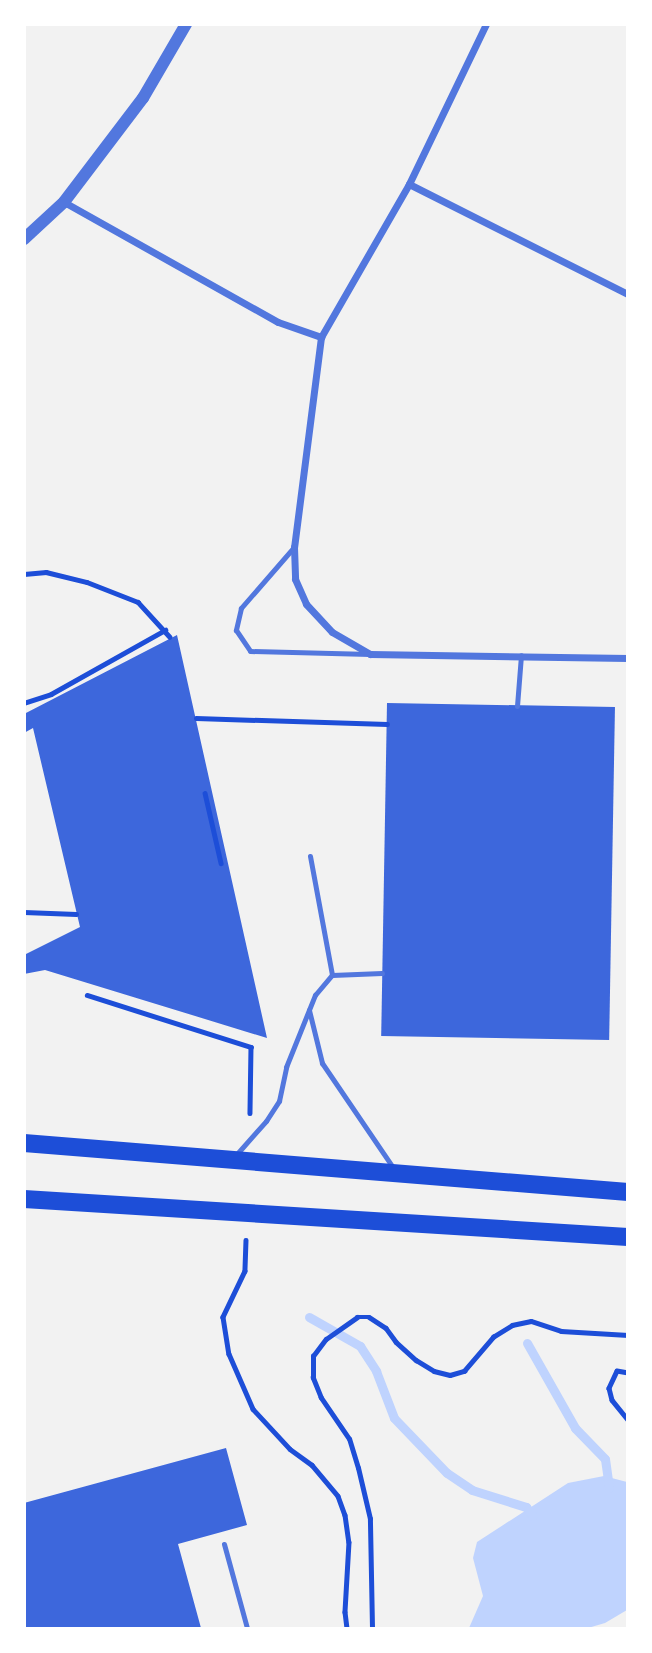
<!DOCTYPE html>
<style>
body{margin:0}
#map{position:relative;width:652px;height:1653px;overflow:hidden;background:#f2f2f2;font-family:Cabin,sans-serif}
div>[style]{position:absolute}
.water>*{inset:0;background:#bfd3fe}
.stream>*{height:9px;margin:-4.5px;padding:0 4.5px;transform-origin:4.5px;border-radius:4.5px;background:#bfd3fe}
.building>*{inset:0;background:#3d67dc;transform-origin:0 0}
.path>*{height:4.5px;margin:-2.25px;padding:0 2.25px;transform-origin:2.25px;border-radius:2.25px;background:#1d4ed8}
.service>*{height:5px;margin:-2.5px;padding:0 2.5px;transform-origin:2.5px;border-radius:2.5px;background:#5277de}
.minor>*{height:7px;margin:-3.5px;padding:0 3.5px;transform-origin:3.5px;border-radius:3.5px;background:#5277de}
.tertiary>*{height:12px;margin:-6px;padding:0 6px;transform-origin:6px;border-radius:6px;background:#5277de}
.primary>*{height:18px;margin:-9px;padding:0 9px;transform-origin:9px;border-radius:9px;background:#1d4ed8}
span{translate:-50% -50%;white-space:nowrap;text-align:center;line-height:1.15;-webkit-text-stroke:6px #fff;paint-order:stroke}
.frame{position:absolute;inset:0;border:26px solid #fff;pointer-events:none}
</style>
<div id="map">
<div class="water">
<i style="clip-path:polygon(604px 1476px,627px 1482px,627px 1610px,605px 1623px,588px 1628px,469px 1628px,483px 1596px,473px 1558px,477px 1542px,568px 1483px)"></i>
</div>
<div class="stream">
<i style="left:309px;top:1317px;width:59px;rotate:29.6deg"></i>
<i style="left:360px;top:1346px;width:30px;rotate:57deg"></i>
<i style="left:376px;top:1371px;width:50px;rotate:69deg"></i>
<i style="left:394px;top:1418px;width:76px;rotate:46.1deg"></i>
<i style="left:447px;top:1473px;width:30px;rotate:34deg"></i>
<i style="left:472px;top:1490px;width:57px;rotate:17.5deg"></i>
<i style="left:526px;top:1507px;width:11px;rotate:52deg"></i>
<i style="left:527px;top:1343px;width:98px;rotate:60.5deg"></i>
<i style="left:575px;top:1428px;width:43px;rotate:45.9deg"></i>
<i style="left:605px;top:1459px;width:29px;rotate:82deg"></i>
</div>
<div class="building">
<i style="clip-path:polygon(177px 635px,267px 1038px,45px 970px,24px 974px,24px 955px,80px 927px,33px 728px,24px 733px,24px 714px)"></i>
<i style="left:387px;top:703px;width:228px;height:333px;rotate:1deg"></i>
<i style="clip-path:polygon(226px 1448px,247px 1525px,178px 1544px,201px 1628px,24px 1628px,24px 1503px)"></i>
</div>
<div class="path">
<i style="left:24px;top:574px;width:22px;rotate:-5deg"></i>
<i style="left:46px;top:572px;width:42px;rotate:13.7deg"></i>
<i style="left:87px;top:582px;width:55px;rotate:21.4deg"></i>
<i style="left:138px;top:602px;width:47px;rotate:47.6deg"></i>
<i style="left:24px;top:703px;width:28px;rotate:-18deg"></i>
<i style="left:51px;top:694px;width:131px;rotate:-29.3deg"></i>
<i style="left:196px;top:718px;width:191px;rotate:1.8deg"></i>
<i style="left:205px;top:793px;width:72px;rotate:77.1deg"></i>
<i style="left:24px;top:912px;width:52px;rotate:2.2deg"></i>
<i style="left:87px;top:995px;width:172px;rotate:17.6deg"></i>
<i style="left:251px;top:1047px;width:66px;rotate:90.9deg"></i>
<i style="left:246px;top:1240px;width:31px;rotate:92deg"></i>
<i style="left:245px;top:1271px;width:51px;rotate:115.6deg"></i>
<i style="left:223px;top:1317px;width:37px;rotate:81deg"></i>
<i style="left:229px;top:1354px;width:60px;rotate:66.4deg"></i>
<i style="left:253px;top:1409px;width:54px;rotate:47.2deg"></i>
<i style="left:290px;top:1449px;width:27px;rotate:36deg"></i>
<i style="left:312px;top:1465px;width:40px;rotate:50deg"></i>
<i style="left:338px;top:1496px;width:20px;rotate:70deg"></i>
<i style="left:345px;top:1515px;width:27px;rotate:82deg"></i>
<i style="left:349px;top:1542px;width:70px;rotate:93.3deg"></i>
<i style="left:345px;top:1612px;width:16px;rotate:83deg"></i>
<i style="left:628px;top:1373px;width:11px;rotate:-170deg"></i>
<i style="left:617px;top:1371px;width:19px;rotate:115deg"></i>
<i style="left:609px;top:1388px;width:12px;rotate:76deg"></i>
<i style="left:612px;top:1400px;width:26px;rotate:51deg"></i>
<i style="left:372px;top:1628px;width:109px;rotate:-91.1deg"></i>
<i style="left:370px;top:1519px;width:52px;rotate:-103.2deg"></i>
<i style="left:358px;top:1468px;width:30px;rotate:-107deg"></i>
<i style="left:349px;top:1439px;width:50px;rotate:-124.3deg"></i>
<i style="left:321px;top:1398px;width:22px;rotate:-112deg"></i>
<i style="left:313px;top:1378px;width:22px;rotate:-90deg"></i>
<i style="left:313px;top:1356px;width:21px;rotate:-53deg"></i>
<i style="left:326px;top:1339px;width:38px;rotate:-35deg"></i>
<i style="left:357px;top:1317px;width:12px"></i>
<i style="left:369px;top:1317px;width:20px;rotate:33deg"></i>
<i style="left:386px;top:1328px;width:17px;rotate:54deg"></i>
<i style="left:396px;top:1342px;width:27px;rotate:42deg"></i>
<i style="left:416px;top:1360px;width:21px;rotate:31deg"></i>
<i style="left:434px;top:1371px;width:16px;rotate:14deg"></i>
<i style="left:450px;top:1375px;width:15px;rotate:-16deg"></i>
<i style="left:464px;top:1371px;width:45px;rotate:-49.5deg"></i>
<i style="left:493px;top:1337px;width:22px;rotate:-32deg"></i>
<i style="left:512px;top:1325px;width:19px;rotate:-12deg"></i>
<i style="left:531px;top:1321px;width:32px;rotate:18deg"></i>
<i style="left:561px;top:1331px;width:67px;rotate:3.4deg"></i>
</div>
<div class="service">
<i style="left:294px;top:547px;width:81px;rotate:131deg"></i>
<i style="left:241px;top:608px;width:23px;rotate:103deg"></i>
<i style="left:236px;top:630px;width:25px;rotate:56deg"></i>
<i style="left:250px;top:651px;width:120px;rotate:1.4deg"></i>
<i style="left:517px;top:706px;width:51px;rotate:-85.5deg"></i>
<i style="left:310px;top:856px;width:121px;rotate:79.5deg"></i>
<i style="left:309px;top:1010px;width:55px;rotate:76.2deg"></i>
<i style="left:322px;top:1063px;width:128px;rotate:55.8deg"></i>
<i style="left:235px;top:1156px;width:47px;rotate:-48.5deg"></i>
<i style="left:266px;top:1121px;width:24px;rotate:-57deg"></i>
<i style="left:279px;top:1101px;width:35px;rotate:-78deg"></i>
<i style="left:286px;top:1067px;width:78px;rotate:-68.1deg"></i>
<i style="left:315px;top:995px;width:26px;rotate:-50deg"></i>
<i style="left:332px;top:975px;width:50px;rotate:-2.3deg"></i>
<i style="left:224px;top:1544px;width:87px;rotate:74.7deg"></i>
</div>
<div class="minor">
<i style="left:486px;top:24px;width:178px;rotate:115.7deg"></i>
<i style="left:409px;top:184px;width:177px;rotate:119.9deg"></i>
<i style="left:321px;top:337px;width:212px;rotate:97.3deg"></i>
<i style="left:294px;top:547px;width:32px;rotate:88deg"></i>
<i style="left:295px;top:579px;width:27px;rotate:66deg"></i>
<i style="left:306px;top:604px;width:38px;rotate:47deg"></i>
<i style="left:332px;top:632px;width:44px;rotate:30.1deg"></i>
<i style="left:370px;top:654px;width:258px;rotate:0.9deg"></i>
<i style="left:409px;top:184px;width:245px;rotate:26.7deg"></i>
<i style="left:64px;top:202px;width:245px;rotate:29.3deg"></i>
<i style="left:278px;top:322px;width:46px;rotate:19.2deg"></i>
</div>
<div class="tertiary">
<i style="left:24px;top:239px;width:54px;rotate:-42.8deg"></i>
<i style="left:64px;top:202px;width:131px;rotate:-52.8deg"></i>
<i style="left:143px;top:98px;width:86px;rotate:-59.8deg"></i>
</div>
<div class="primary">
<i style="left:24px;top:1143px;width:606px;rotate:4.64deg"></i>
<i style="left:24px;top:1199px;width:605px;rotate:3.6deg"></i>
</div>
<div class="frame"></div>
</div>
